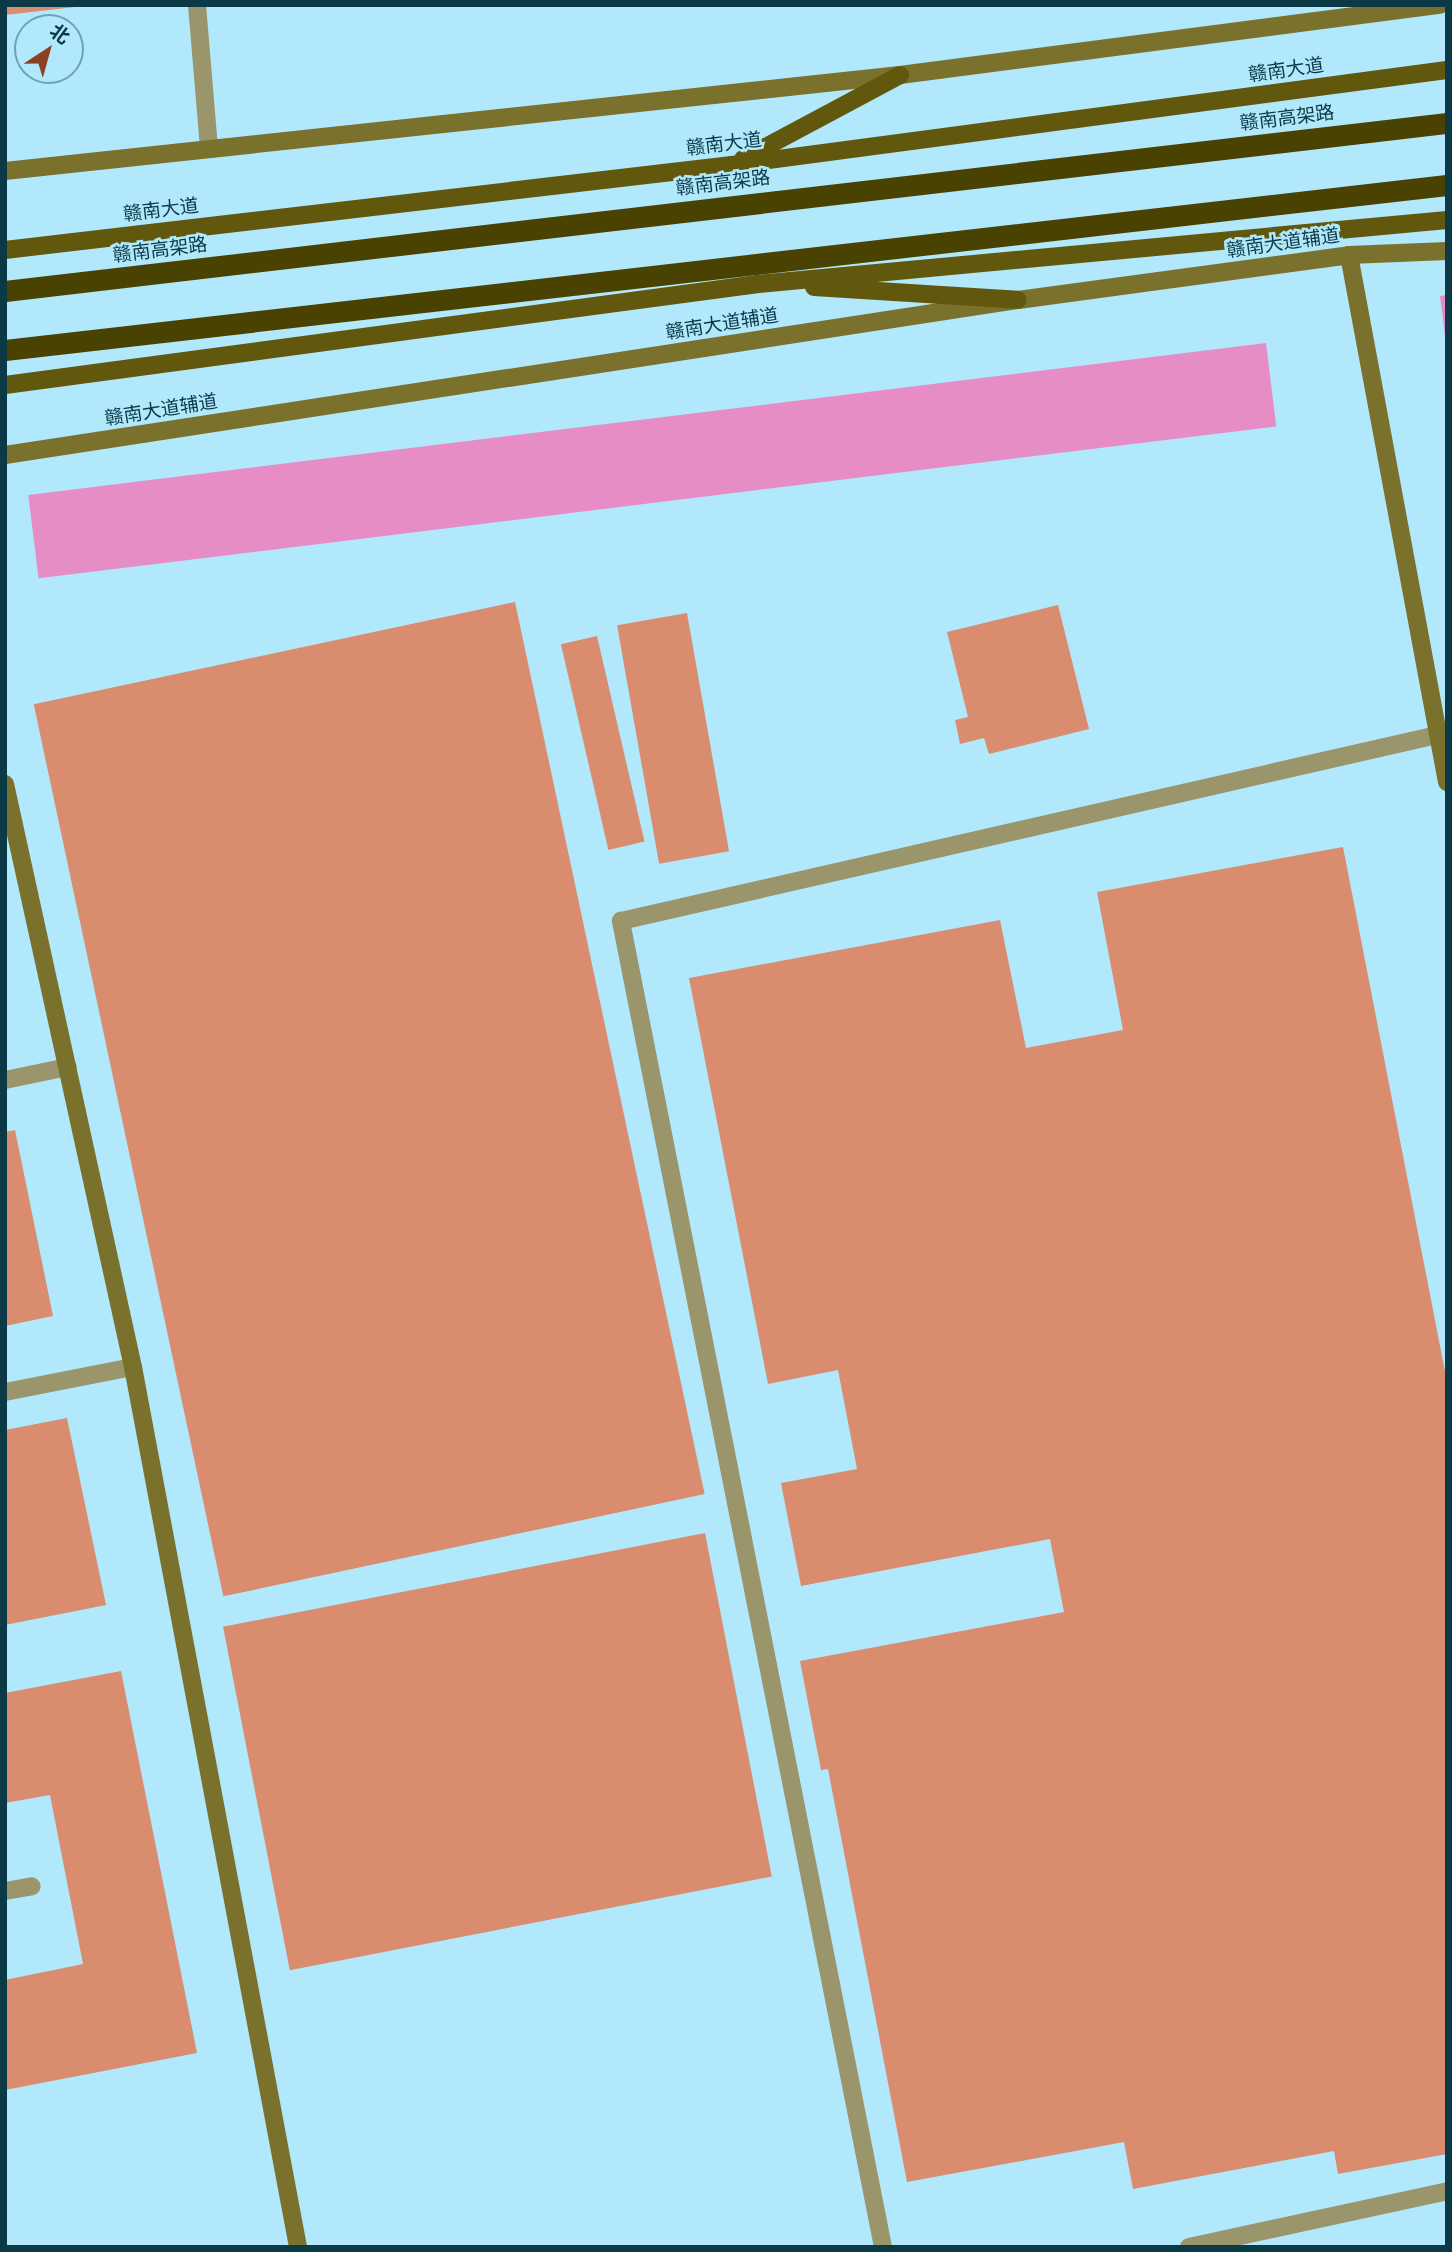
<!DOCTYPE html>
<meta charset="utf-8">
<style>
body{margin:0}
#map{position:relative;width:1452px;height:2252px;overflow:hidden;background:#b1e8fc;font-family:"PT Sans Narrow","Noto Sans SC",sans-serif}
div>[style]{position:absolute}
.green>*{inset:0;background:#e68dc6;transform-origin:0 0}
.building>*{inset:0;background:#da8c6e;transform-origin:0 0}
.street>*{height:18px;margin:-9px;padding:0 9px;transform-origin:9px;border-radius:9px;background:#9a956b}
.secondary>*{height:18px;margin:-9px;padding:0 9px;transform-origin:9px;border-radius:9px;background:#7a712d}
.primary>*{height:18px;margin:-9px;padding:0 9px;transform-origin:9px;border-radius:9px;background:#61580d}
.highway>*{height:21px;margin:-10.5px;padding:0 10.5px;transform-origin:10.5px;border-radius:10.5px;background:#4a4200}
span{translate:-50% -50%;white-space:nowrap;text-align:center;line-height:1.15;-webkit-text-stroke:5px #b1e8fc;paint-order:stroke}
.street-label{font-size:19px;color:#0c3946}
.frame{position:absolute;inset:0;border:7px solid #0c3946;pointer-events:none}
.north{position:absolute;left:14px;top:14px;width:70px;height:70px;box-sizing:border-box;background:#b1e8fc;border:2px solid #6fa2b3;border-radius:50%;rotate:36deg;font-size:19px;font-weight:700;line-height:28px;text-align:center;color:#0c3946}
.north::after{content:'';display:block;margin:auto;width:24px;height:32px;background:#8b4224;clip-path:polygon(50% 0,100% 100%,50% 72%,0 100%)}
</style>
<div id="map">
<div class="green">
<i style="clip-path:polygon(1447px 295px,1447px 351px,1440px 296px)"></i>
<i style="left:1266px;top:343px;width:84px;height:1247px;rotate:83deg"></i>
</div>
<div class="building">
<i style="clip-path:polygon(5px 5px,75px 5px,75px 7px,5px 15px)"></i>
<i style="left:515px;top:602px;width:912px;height:492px;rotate:78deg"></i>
<i style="clip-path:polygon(1058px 605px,1089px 729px,989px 754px,984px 738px,960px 744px,955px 720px,968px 717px,947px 632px)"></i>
<i style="left:687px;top:613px;width:242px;height:71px;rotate:80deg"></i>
<i style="left:597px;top:636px;width:211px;height:37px;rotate:77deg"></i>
<i style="clip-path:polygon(1343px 847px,1447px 1382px,1447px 2154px,1338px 2174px,1334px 2151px,1133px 2189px,1124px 2142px,907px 2182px,828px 1769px,821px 1770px,800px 1661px,1064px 1612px,1050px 1539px,801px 1586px,781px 1483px,857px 1469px,838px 1370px,768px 1384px,689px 978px,1000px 920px,1026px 1048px,1123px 1030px,1097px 892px)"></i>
<i style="clip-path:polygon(15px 1130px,53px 1316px,5px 1326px,5px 1132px)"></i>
<i style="clip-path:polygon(67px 1418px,106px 1605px,5px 1625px,5px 1430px)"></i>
<i style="left:705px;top:1533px;width:350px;height:491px;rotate:79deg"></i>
<i style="clip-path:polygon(121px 1671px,197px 2053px,5px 2090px,5px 1980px,83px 1964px,50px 1795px,5px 1803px,5px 1693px)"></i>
</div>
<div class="street">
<i style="left:197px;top:5px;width:144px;rotate:85.2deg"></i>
<i style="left:5px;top:1080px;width:64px;rotate:-11.7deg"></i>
<i style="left:5px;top:1392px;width:130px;rotate:-11.1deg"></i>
<i style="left:5px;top:1891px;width:27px;rotate:-10deg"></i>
<i style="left:883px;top:2247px;width:1352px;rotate:-101.18deg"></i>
<i style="left:621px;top:921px;width:837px;rotate:-12.84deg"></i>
<i style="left:1189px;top:2247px;width:264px;rotate:-12.2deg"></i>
</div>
<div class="secondary">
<i style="left:5px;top:171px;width:900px;rotate:-6.12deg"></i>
<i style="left:900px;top:75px;width:544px;rotate:-7.4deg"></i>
<i style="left:1349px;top:255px;width:536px;rotate:79.47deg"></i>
<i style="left:5px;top:455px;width:1025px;rotate:-8.7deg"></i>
<i style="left:1018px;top:300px;width:334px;rotate:-7.7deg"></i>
<i style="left:1349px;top:255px;width:98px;rotate:-2.3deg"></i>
<i style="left:5px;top:784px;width:597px;rotate:77.62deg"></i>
<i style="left:133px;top:1367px;width:895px;rotate:79.38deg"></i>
</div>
<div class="primary">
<i style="left:743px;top:159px;width:178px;rotate:-28.1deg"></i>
<i style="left:5px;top:250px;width:732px;rotate:-6.67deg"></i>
<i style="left:732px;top:165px;width:721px;rotate:-7.57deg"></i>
<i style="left:814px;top:287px;width:204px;rotate:3.6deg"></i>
<i style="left:5px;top:385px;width:760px;rotate:-7.64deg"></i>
<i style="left:758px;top:284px;width:692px;rotate:-5.31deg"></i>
</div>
<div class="highway">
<i style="left:5px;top:291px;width:1452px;rotate:-6.65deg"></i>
<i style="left:5px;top:350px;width:1451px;rotate:-6.53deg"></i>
</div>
<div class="street-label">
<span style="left:1286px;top:70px;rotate:-8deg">赣南大道</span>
<span style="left:1287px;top:118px;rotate:-7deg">赣南高架路</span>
<span style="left:724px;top:144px;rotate:-7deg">赣南大道</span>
<span style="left:723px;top:183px;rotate:-7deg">赣南高架路</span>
<span style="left:161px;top:210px;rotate:-7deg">赣南大道</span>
<span style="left:1283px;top:243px;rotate:-8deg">赣南大道辅道</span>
<span style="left:160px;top:250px;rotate:-7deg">赣南高架路</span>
<span style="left:722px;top:324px;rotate:-9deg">赣南大道辅道</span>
<span style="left:161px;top:410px;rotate:-9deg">赣南大道辅道</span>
</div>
<div class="frame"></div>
<div class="north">北</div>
</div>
